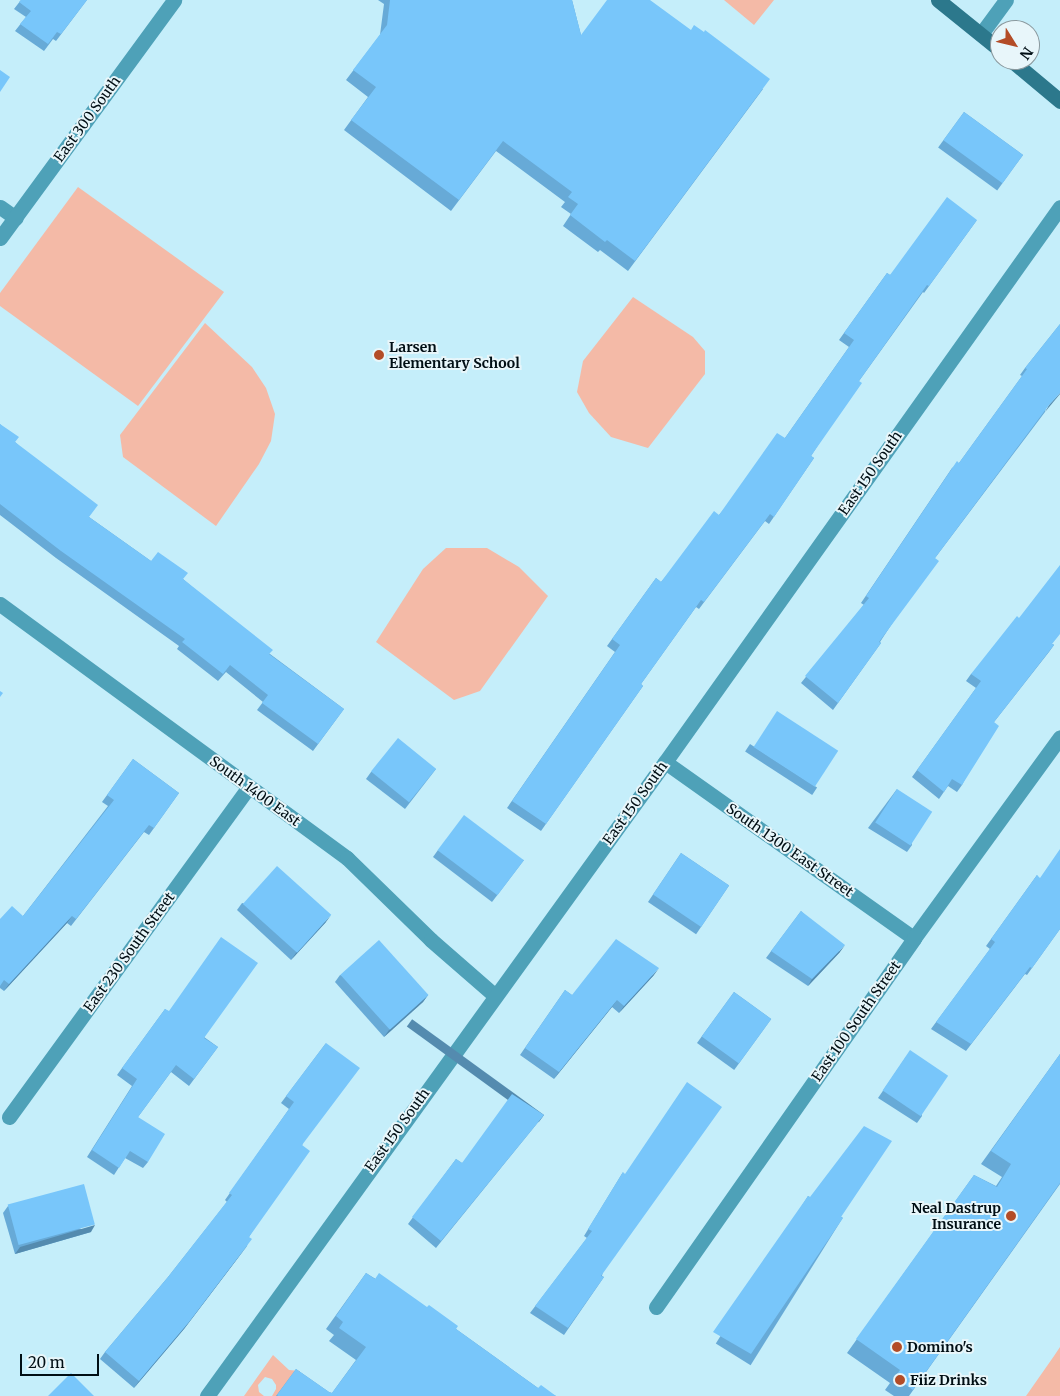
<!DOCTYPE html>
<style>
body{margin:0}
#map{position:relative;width:1060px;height:1396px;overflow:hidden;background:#c5eefa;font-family:Merriweather,serif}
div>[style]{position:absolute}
.green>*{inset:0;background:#f4baa7}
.street>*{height:15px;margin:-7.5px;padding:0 7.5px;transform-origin:7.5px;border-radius:7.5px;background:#4ea1b8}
.secondary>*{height:15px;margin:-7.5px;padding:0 7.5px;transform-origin:7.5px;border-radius:7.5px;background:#2c788c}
.wall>*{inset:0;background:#67aad7;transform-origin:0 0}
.shaded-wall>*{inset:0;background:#548baf;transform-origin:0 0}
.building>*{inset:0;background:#78c6fa;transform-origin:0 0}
.dots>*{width:14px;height:14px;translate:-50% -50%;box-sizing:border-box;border:2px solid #e8f6fa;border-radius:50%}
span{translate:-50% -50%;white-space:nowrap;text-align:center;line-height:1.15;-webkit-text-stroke:4px #e8f6fa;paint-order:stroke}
.street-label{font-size:14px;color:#000e14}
.poi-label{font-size:14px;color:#000e14;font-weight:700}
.left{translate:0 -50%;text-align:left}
.right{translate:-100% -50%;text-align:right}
.north{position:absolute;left:990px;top:20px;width:50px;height:50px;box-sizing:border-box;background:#e8f6fa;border:1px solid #8b999e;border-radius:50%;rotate:126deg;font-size:14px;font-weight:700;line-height:20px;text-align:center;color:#000e14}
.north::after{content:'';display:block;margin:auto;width:18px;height:22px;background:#b34c27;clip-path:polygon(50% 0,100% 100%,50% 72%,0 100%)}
.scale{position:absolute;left:20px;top:1354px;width:79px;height:22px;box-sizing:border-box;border:2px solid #000e14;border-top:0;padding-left:6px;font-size:15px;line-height:18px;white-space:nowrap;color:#000e14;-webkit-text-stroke:4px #e8f6fa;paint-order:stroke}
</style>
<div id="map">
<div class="green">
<i style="clip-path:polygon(724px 0,774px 0,754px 25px)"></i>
<i style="clip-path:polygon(78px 187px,224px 292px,138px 406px,0 306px,0 293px)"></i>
<i style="clip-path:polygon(633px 297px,693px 337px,705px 351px,705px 374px,648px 448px,611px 437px,589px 413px,577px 392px,583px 361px)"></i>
<i style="clip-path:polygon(205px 323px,252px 367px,266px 388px,275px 414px,271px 441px,259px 464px,216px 526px,123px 457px,120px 435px)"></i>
<i style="clip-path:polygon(446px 548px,487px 548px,519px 567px,548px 596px,480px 691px,454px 700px,376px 642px,423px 569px)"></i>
<i style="clip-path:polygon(1060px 1347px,1060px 1396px,1026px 1396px,1054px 1356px)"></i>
<i style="clip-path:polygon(273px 1355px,289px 1370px,300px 1371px,300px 1376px,289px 1396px,272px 1396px,276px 1389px,276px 1385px,272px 1379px,265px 1377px,258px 1385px,259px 1392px,264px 1396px,244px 1396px)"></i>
</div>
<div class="street">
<i style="left:981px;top:34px;width:42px;rotate:-53.7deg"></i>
<i style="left:0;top:207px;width:19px;rotate:35deg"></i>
<i style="left:0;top:238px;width:295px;rotate:-53.8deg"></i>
<i style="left:0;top:604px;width:430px;rotate:36.2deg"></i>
<i style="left:347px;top:858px;width:117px;rotate:44.3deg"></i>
<i style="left:431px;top:940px;width:84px;rotate:41.1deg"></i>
<i style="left:665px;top:762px;width:305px;rotate:35.3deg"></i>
<i style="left:9px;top:1117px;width:408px;rotate:-54deg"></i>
<i style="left:656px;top:1307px;width:450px;rotate:-55deg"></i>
<i style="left:914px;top:938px;width:248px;rotate:-54deg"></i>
<i style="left:207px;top:1396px;width:782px;rotate:-54.16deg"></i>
<i style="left:665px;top:762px;width:681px;rotate:-54.56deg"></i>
</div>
<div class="secondary">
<i style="left:938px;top:0;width:80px;rotate:38.9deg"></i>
<i style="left:1011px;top:60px;width:64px;rotate:39.9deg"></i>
</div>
<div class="wall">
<i style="clip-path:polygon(21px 0,87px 0,56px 41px,53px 39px,44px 51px,15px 31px,26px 17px,14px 9px)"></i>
<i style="clip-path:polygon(378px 0,572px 0,581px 35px,763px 89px,628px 271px,600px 250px,598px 252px,563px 226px,571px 214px,561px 207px,565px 202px,496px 151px,451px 211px,344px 130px,368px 97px,346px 80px,380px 35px,384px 4px)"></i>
<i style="left:964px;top:112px;width:73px;height:44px;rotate:36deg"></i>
<i style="clip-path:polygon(977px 220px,924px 293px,923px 292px,859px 381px,811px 456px,814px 458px,769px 524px,765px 521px,699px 609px,696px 607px,641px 684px,643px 686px,541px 831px,507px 808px,615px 652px,607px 646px,656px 578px,661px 582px,719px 515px,785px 438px,849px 347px,839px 340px,887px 273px,890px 275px)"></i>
<i style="clip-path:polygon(1060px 324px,1045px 412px,935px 558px,880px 642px,881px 643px,833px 710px,801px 683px,864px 605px,861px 603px,952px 468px,959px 463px,1022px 376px,1020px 375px,1025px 368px)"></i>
<i style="clip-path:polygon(0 424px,15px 442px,89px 517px,151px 561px,183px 579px,270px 654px,344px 709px,313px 751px,257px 710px,263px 702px,226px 672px,218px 681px,177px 649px,179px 646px,56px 558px,0 515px)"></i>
<i style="clip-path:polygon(1053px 644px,1054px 645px,1049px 652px,994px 722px,962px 785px,957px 792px,948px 786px,939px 799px,912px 777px,976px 688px,966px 681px,971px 674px)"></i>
<i style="left:750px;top:744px;width:80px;height:9px;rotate:33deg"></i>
<i style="clip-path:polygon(133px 759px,179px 793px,149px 835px,144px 832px,71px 926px,67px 923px,4px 991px,0 988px,0 919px,23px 916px,108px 806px,102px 802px)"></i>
<i style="clip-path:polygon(436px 769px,405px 809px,366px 779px,371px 772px)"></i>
<i style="clip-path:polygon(897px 789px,912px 845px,907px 852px,868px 828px)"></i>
<i style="clip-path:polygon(438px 850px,524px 860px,492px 902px,433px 857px)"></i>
<i style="left:681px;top:853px;width:58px;height:59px;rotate:34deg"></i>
<i style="clip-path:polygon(1037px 875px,1060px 929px,1027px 975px,1025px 974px,966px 1051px,931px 1029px,990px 949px,986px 946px)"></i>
<i style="clip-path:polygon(242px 903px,326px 922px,291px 960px,237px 910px)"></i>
<i style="clip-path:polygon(801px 911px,840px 952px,808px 986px,766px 958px)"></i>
<i style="clip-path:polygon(340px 975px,428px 995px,423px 1002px,384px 1037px,335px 982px)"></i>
<i style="clip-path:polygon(654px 975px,619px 1013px,612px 1007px,554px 1079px,520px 1055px,565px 990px,572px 995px)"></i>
<i style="left:734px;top:992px;width:46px;height:63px;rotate:36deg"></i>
<i style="clip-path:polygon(165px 1009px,218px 1047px,189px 1086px,171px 1072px,138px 1117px,148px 1162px,143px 1168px,125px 1158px,114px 1175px,87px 1157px,132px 1086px,117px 1075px)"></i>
<i style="clip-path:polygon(326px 1043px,302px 1146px,249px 1237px,247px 1246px,184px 1329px,134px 1388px,100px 1359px,105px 1352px,168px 1277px,227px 1202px,225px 1200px,289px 1109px,281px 1103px)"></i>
<i style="clip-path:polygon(1060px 1054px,1060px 1184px,909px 1396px,894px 1396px,885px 1390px,890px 1383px,847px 1353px,974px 1175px,996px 1186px,1002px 1177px,981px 1164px)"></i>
<i style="clip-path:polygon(906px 1057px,922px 1116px,917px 1123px,878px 1098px)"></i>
<i style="clip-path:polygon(544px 1115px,436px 1248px,408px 1224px,456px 1159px,462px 1163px)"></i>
<i style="clip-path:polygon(623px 1172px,602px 1276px,604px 1277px,564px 1335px,530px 1313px,587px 1238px,584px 1236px)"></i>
<i style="left:808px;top:1196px;width:41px;height:174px;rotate:32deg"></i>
<i style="clip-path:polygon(8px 1206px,91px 1232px,15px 1254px,3px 1213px)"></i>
<i style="clip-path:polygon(366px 1273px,456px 1329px,538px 1388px,556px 1396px,276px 1396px,296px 1369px,329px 1392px,332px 1393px,356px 1360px,329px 1341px,334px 1335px,326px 1329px)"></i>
</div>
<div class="shaded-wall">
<i style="clip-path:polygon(1060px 393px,1060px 394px,1045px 412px,1049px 405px)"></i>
<i style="clip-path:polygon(331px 915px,326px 922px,291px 960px,296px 953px)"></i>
<i style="clip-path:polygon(72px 916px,67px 923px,4px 991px,9px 984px)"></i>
<i style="clip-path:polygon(845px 945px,840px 952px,808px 986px,812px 979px)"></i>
<i style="clip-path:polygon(659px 968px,654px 975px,619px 1013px,624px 1006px)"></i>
<i style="clip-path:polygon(428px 995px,423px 1002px,384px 1037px,389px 1030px)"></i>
<i style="clip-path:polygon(617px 1000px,612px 1007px,554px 1079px,559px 1072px)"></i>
<i style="left:544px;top:1115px;width:9px;height:163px;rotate:126deg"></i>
<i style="clip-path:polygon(95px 1225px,91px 1232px,15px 1254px,20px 1247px)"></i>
<i style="clip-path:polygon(247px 1246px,184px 1329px,134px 1388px,139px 1381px)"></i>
</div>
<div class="building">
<i style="clip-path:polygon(21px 0,87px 0,61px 34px,57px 32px,48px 44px,20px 24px,31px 11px,19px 2px)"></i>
<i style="clip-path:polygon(390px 0,572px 0,581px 35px,607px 0,650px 0,691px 30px,694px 25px,704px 32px,705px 30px,770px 79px,635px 261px,607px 240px,605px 242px,570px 215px,578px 204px,568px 197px,572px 192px,503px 141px,459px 200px,351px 120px,376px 87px,353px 70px,387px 25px)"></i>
<i style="clip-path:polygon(0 70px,10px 77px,0 92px)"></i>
<i style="left:964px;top:112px;width:73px;height:35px;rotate:36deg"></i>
<i style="clip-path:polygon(947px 197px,977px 220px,929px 286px,927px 285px,859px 381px,862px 383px,811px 456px,814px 458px,774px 517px,770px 514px,704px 602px,701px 600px,641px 684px,643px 686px,546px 824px,512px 801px,620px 645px,612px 639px,656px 578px,661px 582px,714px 511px,719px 515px,777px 433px,785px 438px,854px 340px,844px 333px,887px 273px,890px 275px)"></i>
<i style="clip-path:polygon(1060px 324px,1060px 393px,1049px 405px,935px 558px,939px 561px,879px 642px,881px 643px,838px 703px,805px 676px,869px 598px,866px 596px,957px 461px,959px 463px,1027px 369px,1025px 368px)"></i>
<i style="clip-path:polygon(0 424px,19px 437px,15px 442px,98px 505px,89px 517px,151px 561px,158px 552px,188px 573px,183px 579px,273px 650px,269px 654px,344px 709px,318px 744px,262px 703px,268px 695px,230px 665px,223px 674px,182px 642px,185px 639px,61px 551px,0 504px)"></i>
<i style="clip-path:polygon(1060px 565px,1060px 634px,1052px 644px,1054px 645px,994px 722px,999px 726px,962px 785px,952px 779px,944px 792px,917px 770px,981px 681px,971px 674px,1017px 616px,1019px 618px)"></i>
<i style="clip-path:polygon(0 691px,3px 693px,0 697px)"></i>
<i style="left:777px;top:711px;width:73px;height:43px;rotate:33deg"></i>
<i style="left:398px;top:738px;width:49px;height:43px;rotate:39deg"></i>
<i style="clip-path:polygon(133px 759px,179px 793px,154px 828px,149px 825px,76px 919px,72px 916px,9px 984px,4px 980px,0 986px,0 919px,12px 906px,23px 916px,114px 800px,107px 795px)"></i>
<i style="left:897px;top:789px;width:42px;height:40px;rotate:33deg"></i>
<i style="left:464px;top:815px;width:75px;height:44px;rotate:37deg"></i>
<i style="clip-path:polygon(1060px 849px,1060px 929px,1032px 968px,1030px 967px,971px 1044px,936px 1022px,995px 942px,991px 939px,1037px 875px,1040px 878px)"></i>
<i style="left:681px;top:853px;width:58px;height:50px;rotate:34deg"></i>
<i style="left:277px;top:866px;width:73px;height:51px;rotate:42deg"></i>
<i style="clip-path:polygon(801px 911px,845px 945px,812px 979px,771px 951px)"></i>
<i style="clip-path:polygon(221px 937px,258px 963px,204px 1038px,218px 1047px,194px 1079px,176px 1065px,138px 1117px,165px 1134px,148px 1162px,130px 1151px,119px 1168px,92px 1150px,137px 1079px,122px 1068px,165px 1009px,169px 1011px)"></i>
<i style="clip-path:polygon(616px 939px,659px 968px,624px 1006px,617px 1000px,559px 1072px,525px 1048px,565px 990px,572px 995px)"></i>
<i style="left:379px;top:940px;width:74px;height:52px;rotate:48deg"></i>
<i style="left:734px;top:992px;width:46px;height:55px;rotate:36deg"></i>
<i style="clip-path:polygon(326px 1043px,360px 1068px,302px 1145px,310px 1151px,249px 1237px,252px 1239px,189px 1322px,139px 1381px,105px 1352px,168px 1277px,232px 1195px,229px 1193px,294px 1102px,286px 1096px)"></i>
<i style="left:910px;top:1050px;width:46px;height:49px;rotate:34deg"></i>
<i style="clip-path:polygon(1060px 1054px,1060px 1183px,913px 1390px,895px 1377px,900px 1370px,856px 1339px,974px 1175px,997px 1187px,1011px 1164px,991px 1151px)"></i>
<i style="clip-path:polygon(687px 1082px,722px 1107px,601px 1276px,604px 1277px,568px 1328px,535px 1306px,592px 1231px,588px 1229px,623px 1172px,625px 1174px)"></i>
<i style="clip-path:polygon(512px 1094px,544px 1115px,441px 1241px,412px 1217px,456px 1159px,462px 1163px)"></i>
<i style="clip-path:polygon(864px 1126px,892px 1141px,841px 1217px,843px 1218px,751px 1354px,713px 1332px,808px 1196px,810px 1197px)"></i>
<i style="left:84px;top:1184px;width:42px;height:79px;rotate:75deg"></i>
<i style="clip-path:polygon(366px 1273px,375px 1279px,379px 1273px,427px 1307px,429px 1305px,458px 1326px,456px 1329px,538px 1388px,541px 1385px,556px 1396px,278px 1396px,277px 1395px,296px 1369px,329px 1392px,332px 1393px,366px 1347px,339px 1328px,343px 1322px,336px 1316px)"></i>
<i style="clip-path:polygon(71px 1373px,94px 1396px,48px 1396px)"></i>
</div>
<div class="dots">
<i style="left:379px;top:355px;background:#b34c27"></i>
<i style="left:1011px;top:1216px;background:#b34c27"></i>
<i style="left:897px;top:1347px;background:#b34c27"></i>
<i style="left:900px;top:1380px;background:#b34c27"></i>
</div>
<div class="street-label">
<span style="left:87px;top:119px;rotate:-54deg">East 300 South</span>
<span style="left:870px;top:473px;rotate:-55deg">East 150 South</span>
<span style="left:255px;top:791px;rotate:36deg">South 1400 East</span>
<span style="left:635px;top:803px;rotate:-54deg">East 150 South</span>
<span style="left:790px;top:850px;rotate:35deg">South 1300 East Street</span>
<span style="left:129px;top:952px;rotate:-54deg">East 230 South Street</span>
<span style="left:856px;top:1021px;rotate:-55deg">East 100 South Street</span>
<span style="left:397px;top:1130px;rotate:-54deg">East 150 South</span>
</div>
<div class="poi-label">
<span class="left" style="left:389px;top:355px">Larsen<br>Elementary School</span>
<span class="right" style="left:1001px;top:1216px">Neal Dastrup<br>Insurance</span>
<span class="left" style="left:907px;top:1347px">Domino's</span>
<span class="left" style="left:910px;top:1380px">Fiiz Drinks</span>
</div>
<div class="north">N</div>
<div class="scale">20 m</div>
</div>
